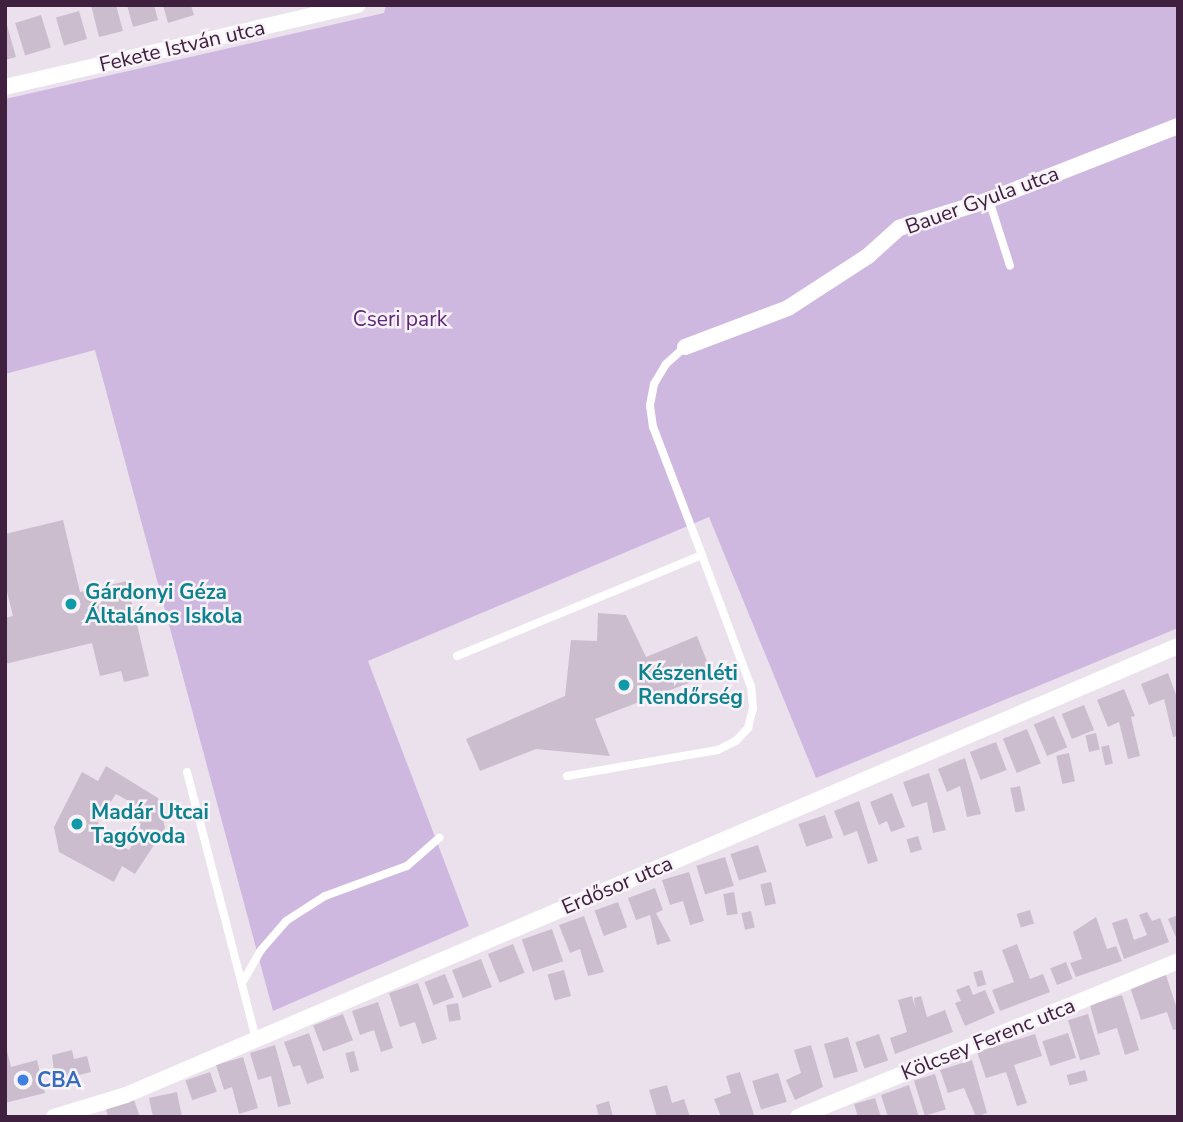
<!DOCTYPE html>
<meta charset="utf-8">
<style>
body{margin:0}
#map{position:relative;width:1183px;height:1122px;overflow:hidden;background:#ebe1ed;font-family:"Nunito Sans",sans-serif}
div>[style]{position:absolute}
.green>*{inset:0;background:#cfb8e0}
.building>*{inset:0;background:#cbbdce;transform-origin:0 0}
.lane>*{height:8px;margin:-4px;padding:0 4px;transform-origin:4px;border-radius:4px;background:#fff}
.street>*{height:16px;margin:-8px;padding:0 8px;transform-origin:8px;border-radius:8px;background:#fff}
.dots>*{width:19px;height:19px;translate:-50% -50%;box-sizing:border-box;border:4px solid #f8f2f9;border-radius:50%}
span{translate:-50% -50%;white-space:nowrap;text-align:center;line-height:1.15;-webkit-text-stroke:5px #f8f2f9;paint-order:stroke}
.street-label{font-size:21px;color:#40203f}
.park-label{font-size:21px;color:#5f267a}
.culture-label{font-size:21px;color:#0d838f;font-weight:700}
.left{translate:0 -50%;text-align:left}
.shop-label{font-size:21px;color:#366cbe;font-weight:700}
.frame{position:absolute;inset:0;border:7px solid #40203f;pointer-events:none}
</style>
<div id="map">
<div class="green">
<i style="clip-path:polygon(386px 5px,1178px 5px,1178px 628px,816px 778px,709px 517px,368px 661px,469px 926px,273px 1011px,95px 350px,5px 374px,5px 99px,384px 13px)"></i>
</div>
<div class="building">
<i style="clip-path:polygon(91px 5px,116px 5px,123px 31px,99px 37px)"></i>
<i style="clip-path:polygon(127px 5px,154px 5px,158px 20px,133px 27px)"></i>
<i style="clip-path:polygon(163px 5px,191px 5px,194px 15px,168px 23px)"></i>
<i style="left:79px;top:11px;width:29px;height:24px;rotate:74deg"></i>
<i style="left:41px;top:15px;width:34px;height:27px;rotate:73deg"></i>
<i style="clip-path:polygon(5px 18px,16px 57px,5px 60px)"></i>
<i style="clip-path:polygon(63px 520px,80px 592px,127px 581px,149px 676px,124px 682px,121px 671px,100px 676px,92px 643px,5px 664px,5px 618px,13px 616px,5px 584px,5px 534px)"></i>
<i style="clip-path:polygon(598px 613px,626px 615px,646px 657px,697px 636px,712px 674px,595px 719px,610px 756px,536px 749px,480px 771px,466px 739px,565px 696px,571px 640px,597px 641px)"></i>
<i style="clip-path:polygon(1168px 673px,1178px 700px,1178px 736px,1173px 737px,1164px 699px,1149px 705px,1141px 684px)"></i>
<i style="clip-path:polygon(1124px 689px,1135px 716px,1131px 717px,1140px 756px,1128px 759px,1119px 722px,1108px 727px,1097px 700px)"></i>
<i style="left:1084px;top:705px;width:27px;height:24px;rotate:68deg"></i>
<i style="left:1054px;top:716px;width:34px;height:22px;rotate:67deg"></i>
<i style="left:1027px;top:729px;width:37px;height:26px;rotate:68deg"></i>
<i style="left:1096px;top:733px;width:17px;height:11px;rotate:77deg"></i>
<i style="left:996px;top:742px;width:30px;height:28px;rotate:69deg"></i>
<i style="left:1109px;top:745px;width:19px;height:8px;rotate:78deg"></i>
<i style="left:1069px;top:753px;width:29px;height:13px;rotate:78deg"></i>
<i style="clip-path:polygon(965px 758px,981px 814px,967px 817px,960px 786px,947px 792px,938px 769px)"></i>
<i style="clip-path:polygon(evenodd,106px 766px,158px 798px,165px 828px,135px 874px,122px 866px,114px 882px,59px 852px,54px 827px,82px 772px,98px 781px,106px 766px,116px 794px,136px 805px,141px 831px,129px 850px,101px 834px,98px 821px,116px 794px)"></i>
<i style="clip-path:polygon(929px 773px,946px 830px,933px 833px,927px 802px,912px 807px,903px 782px)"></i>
<i style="left:1020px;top:786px;width:25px;height:10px;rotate:78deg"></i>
<i style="clip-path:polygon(892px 793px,905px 827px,891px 832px,887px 821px,879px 825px,870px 802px)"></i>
<i style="clip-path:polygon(859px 801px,878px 861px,868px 864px,857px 831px,844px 836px,834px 811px)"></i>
<i style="left:825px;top:815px;width:24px;height:28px;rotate:71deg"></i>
<i style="left:918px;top:836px;width:14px;height:12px;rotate:73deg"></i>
<i style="left:758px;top:845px;width:28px;height:29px;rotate:72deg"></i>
<i style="left:725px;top:857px;width:30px;height:30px;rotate:73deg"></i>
<i style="clip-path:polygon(689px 872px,704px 921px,690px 925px,683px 901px,670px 905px,662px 880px)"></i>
<i style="left:771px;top:882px;width:22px;height:11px;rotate:77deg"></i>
<i style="clip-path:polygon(655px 888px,663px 910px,656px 913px,671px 941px,657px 945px,650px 915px,636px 920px,628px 898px)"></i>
<i style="left:734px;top:892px;width:22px;height:11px;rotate:80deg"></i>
<i style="left:618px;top:902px;width:27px;height:25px;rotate:70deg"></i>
<i style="left:1030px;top:910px;width:14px;height:14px;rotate:73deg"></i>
<i style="left:751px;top:911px;width:17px;height:10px;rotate:77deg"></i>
<i style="clip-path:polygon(1147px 912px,1152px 921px,1160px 918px,1169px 942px,1124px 959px,1112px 923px,1127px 918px,1134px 940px,1147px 935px,1139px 915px)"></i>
<i style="clip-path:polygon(1178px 915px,1178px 942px,1168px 919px)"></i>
<i style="clip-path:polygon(584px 916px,604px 972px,588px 976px,580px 949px,570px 953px,559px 925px)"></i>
<i style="clip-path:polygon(1096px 917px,1107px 949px,1116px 946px,1122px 961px,1076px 977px,1070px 963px,1082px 959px,1073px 932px)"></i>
<i style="left:552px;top:929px;width:34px;height:32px;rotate:71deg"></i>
<i style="left:513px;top:944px;width:31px;height:27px;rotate:68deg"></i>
<i style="clip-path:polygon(1017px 944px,1030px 979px,1043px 974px,1050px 992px,1000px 1011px,992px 990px,1014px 982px,1002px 950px)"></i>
<i style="left:481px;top:959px;width:30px;height:31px;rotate:69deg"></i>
<i style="left:1066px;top:962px;width:18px;height:17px;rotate:68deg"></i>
<i style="left:564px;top:970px;width:27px;height:17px;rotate:75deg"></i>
<i style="left:982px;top:970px;width:15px;height:9px;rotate:74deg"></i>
<i style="left:445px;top:974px;width:25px;height:22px;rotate:69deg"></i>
<i style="clip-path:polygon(1166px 975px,1178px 1012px,1178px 1029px,1173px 1030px,1167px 1012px,1141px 1020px,1130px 987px)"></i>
<i style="clip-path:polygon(418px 983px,437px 1039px,422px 1044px,415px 1022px,400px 1027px,389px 993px)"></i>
<i style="clip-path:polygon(969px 985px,973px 995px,985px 990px,995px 1013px,965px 1026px,955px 1003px,961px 1001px,956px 990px)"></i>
<i style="clip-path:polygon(1122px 995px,1139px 1050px,1125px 1055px,1117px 1028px,1098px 1034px,1090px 1005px)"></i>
<i style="clip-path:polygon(912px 996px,915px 1007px,914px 998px,921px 996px,927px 1017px,945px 1010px,953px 1032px,895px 1054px,890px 1038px,907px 1032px,898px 1000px)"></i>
<i style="clip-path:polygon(378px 1002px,393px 1048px,381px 1052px,374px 1030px,360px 1035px,352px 1011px)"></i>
<i style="left:458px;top:1003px;width:17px;height:12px;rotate:80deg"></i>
<i style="left:343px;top:1014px;width:28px;height:32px;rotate:69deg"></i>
<i style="left:1088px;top:1014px;width:42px;height:21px;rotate:73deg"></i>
<i style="clip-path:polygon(309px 1033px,324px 1078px,307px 1084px,300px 1065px,293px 1067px,284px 1042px)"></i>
<i style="left:1068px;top:1033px;width:26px;height:27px;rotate:72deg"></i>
<i style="left:879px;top:1034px;width:28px;height:25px;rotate:71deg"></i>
<i style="clip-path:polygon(1035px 1034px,1042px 1056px,1014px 1065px,1027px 1103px,1017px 1106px,1006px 1072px,986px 1078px,977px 1052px)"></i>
<i style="left:848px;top:1037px;width:36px;height:25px;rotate:74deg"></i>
<i style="clip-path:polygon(275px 1045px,291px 1104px,278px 1107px,271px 1076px,258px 1080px,250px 1053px)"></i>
<i style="clip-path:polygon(811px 1045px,823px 1087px,795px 1100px,786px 1080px,801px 1073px,794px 1050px)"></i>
<i style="clip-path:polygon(6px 1047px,11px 1067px,37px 1060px,45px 1093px,5px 1103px)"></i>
<i style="clip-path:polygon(72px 1050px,74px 1059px,87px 1056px,91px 1072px,55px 1081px,52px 1055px)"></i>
<i style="left:354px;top:1051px;width:20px;height:9px;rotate:75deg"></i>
<i style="clip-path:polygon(243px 1057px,258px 1108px,239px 1114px,232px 1087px,224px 1090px,216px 1065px)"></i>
<i style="clip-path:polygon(972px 1060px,987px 1113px,976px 1117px,964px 1088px,948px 1093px,940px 1070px)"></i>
<i style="left:1085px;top:1070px;width:11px;height:19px;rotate:75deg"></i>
<i style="left:210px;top:1072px;width:21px;height:26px;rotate:71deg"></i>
<i style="clip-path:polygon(740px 1072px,754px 1115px,721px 1117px,714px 1099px,731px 1093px,726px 1076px)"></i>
<i style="left:778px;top:1073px;width:30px;height:27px;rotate:73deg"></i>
<i style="left:935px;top:1074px;width:37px;height:22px;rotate:73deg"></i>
<i style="clip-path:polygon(667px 1085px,672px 1103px,684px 1099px,690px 1117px,657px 1117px,649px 1090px)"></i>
<i style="clip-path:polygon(909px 1085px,919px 1117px,888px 1117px,881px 1095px)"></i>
<i style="clip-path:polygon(177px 1092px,182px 1117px,153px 1117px,149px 1098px)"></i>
<i style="clip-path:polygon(875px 1098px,881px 1117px,858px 1117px,854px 1104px)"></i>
<i style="clip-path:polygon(134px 1100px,140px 1117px,108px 1117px,106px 1109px)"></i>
<i style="clip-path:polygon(609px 1101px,613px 1117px,599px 1117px,596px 1105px)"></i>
</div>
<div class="lane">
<i style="left:989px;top:200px;width:69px;rotate:72.3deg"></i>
<i style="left:457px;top:656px;width:265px;rotate:-22.4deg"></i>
<i style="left:702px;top:555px;width:137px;rotate:-110.9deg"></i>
<i style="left:653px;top:427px;width:22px;rotate:-98deg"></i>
<i style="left:650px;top:405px;width:21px;rotate:-79deg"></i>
<i style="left:654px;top:384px;width:23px;rotate:-59deg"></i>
<i style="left:666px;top:364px;width:25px;rotate:-42deg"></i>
<i style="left:187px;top:772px;width:276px;rotate:75.5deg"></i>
<i style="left:567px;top:776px;width:153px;rotate:-9.8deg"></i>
<i style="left:718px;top:750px;width:20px;rotate:-27deg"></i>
<i style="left:736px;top:741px;width:18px;rotate:-47deg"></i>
<i style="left:748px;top:728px;width:21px;rotate:-76deg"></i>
<i style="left:753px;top:708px;width:21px;rotate:-95deg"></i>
<i style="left:751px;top:687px;width:141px;rotate:-110.4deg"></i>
<i style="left:242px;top:983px;width:38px;rotate:-60deg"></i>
<i style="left:261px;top:950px;width:38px;rotate:-49deg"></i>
<i style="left:286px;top:921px;width:46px;rotate:-32.7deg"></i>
<i style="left:325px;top:896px;width:87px;rotate:-20.1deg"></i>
<i style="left:407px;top:866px;width:43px;rotate:-41.2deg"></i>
</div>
<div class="street">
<i style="left:5px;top:87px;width:362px;rotate:-13.1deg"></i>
<i style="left:685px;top:347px;width:110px;rotate:-20.7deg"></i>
<i style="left:788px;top:308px;width:95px;rotate:-33deg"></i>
<i style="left:868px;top:256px;width:42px;rotate:-42.1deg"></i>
<i style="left:899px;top:228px;width:94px;rotate:-17.3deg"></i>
<i style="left:989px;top:200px;width:203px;rotate:-21.4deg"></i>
<i style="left:54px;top:1117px;width:75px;rotate:-17deg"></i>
<i style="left:126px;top:1095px;width:1144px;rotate:-23.11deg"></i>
<i style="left:798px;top:1117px;width:411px;rotate:-22.3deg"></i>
</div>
<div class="dots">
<i style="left:71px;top:604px;background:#0f9aa8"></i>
<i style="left:624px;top:685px;background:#0f9aa8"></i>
<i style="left:77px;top:824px;background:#0f9aa8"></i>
<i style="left:23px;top:1080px;background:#3f7fe0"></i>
</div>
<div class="street-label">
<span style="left:182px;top:46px;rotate:-13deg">Fekete István utca</span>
<span style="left:982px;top:200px;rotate:-20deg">Bauer Gyula utca</span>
<span style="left:617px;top:885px;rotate:-23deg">Erdősor utca</span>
<span style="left:988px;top:1039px;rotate:-22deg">Kölcsey Ferenc utca</span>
</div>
<div class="park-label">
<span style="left:400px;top:319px">Cseri park</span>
</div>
<div class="culture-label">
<span class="left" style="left:85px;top:604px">Gárdonyi Géza<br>Általános Iskola</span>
<span class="left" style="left:638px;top:685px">Készenléti<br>Rendőrség</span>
<span class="left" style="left:91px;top:824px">Madár Utcai<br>Tagóvoda</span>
</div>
<div class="shop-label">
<span class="left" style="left:37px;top:1080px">CBA</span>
</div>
<div class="frame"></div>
</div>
